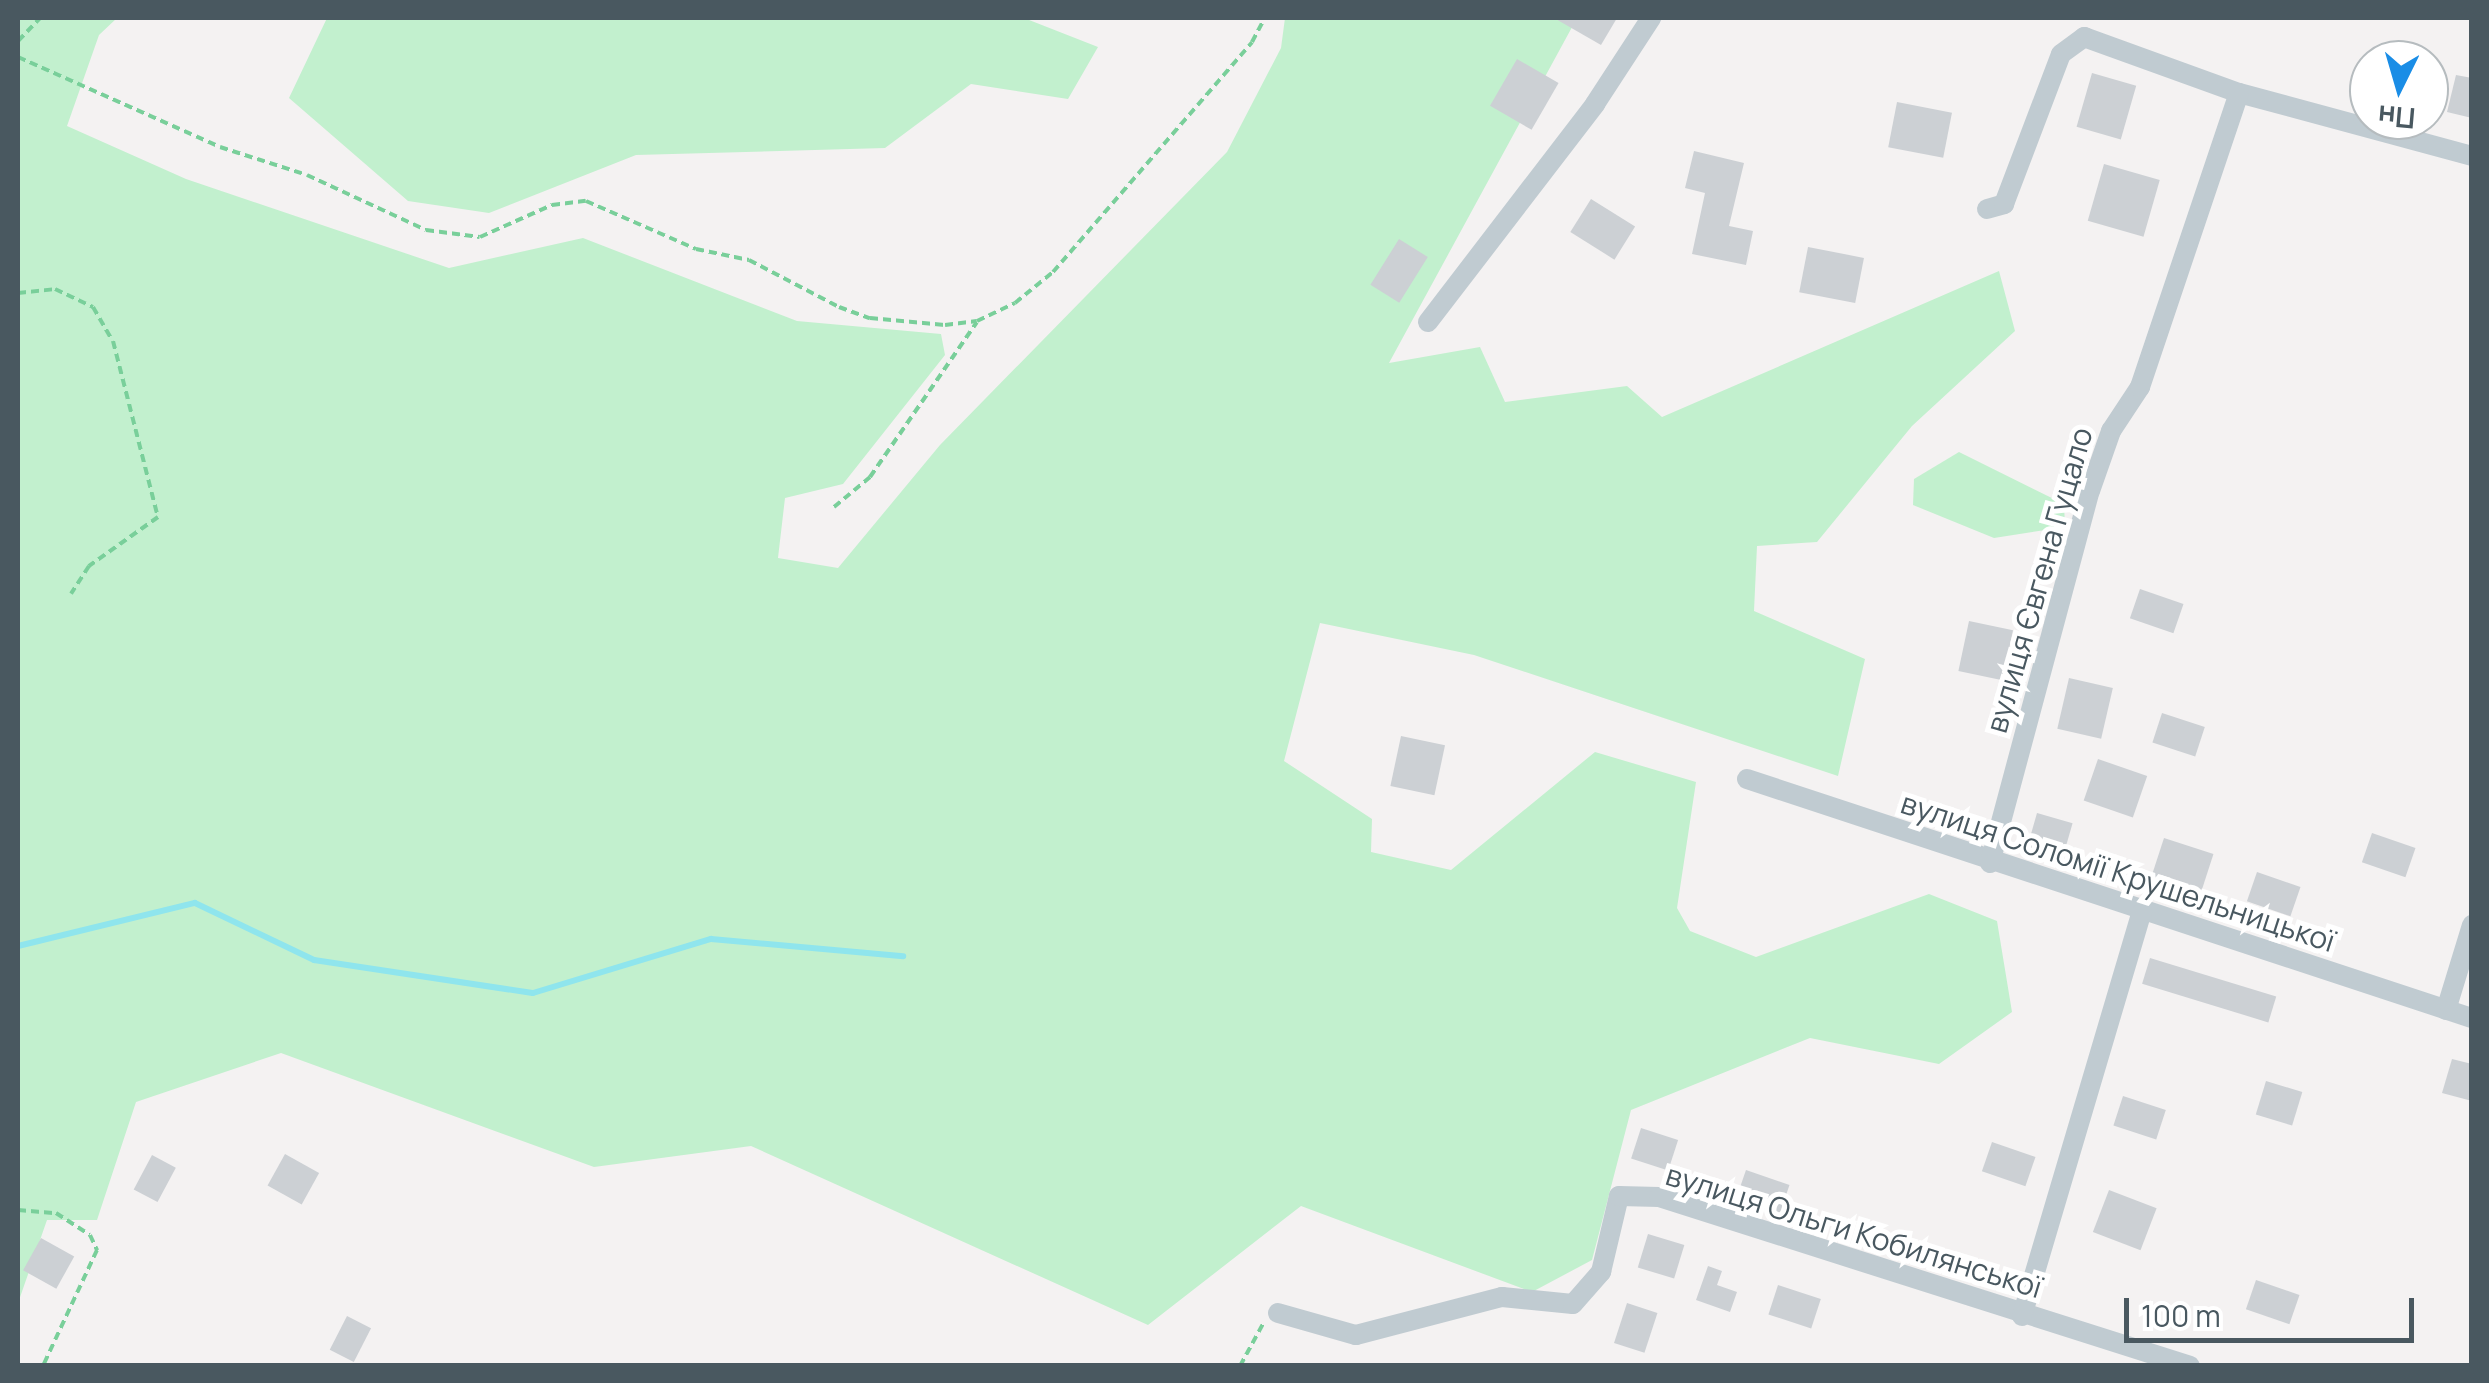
<!DOCTYPE html>
<meta charset="utf-8">
<style>
body{margin:0}
#map{position:relative;width:2489px;height:1383px;overflow:hidden;background:#f4f2f2;font-family:Manrope,sans-serif}
div>[style]{position:absolute}
.green>*{inset:0;background:#c2f0ce}
.stream>*{height:6px;margin:-3px;padding:0 3px;transform-origin:3px;border-radius:3px;background:#8fe5ed}
.building>*{inset:0;background:#ccd0d4;transform-origin:0 0}
.path>*{height:4px;margin-top:-2px;transform-origin:0;background:repeating-linear-gradient(90deg,#79cf9a 0 8px,transparent 0 13px)}
.street>*{height:20px;margin:-10px;padding:0 10px;transform-origin:10px;border-radius:10px;background:#c0cbd1}
span{translate:-50% -50%;white-space:nowrap;text-align:center;line-height:1.15;-webkit-text-stroke:10px #fff;paint-order:stroke}
.street-label{font-size:30px;color:#495860}
.frame{position:absolute;inset:0;border:20px solid #495860;pointer-events:none}
.north{position:absolute;left:2349px;top:40px;width:100px;height:100px;box-sizing:border-box;background:#fff;border:2px solid #b6bcbf;border-radius:50%;rotate:185deg;font-size:28px;font-weight:700;line-height:40px;text-align:center;color:#495860}
.north::after{content:'';display:block;margin:auto;width:35px;height:45px;background:#1a8de6;clip-path:polygon(50% 0,100% 100%,50% 72%,0 100%)}
.scale{position:absolute;left:2124px;top:1298px;width:290px;height:45px;box-sizing:border-box;border:5px solid #495860;border-top:0;padding-left:12px;font-size:30px;line-height:35px;white-space:nowrap;color:#495860;-webkit-text-stroke:8px #fff;paint-order:stroke}
</style>
<div id="map">
<div class="green">
<i style="clip-path:polygon(18px 18px,117px 18px,99px 35px,67px 126px,186px 179px,449px 268px,583px 238px,797px 321px,941px 334px,945px 355px,843px 484px,785px 498px,778px 558px,838px 568px,940px 445px,1227px 152px,1281px 48px,1285px 18px,1577px 18px,1389px 363px,1480px 347px,1505px 402px,1627px 386px,1662px 417px,1999px 271px,2015px 331px,1912px 426px,1817px 542px,1757px 546px,1754px 611px,1865px 659px,1838px 776px,1474px 655px,1320px 623px,1284px 761px,1372px 819px,1371px 852px,1451px 870px,1595px 752px,1696px 782px,1677px 908px,1690px 931px,1756px 957px,1929px 894px,1997px 921px,2012px 1012px,1939px 1064px,1810px 1038px,1631px 1110px,1592px 1260px,1532px 1292px,1301px 1206px,1148px 1325px,751px 1146px,594px 1167px,281px 1053px,136px 1102px,97px 1220px,47px 1220px,18px 1303px)"></i>
<i style="clip-path:polygon(327px 18px,1024px 18px,1098px 47px,1068px 99px,971px 84px,885px 148px,636px 155px,489px 213px,408px 201px,289px 98px)"></i>
<i style="clip-path:polygon(1959px 452px,2064px 504px,2065px 527px,1994px 538px,1913px 505px,1914px 479px)"></i>
</div>
<div class="stream">
<i style="left:18px;top:946px;width:182px;rotate:-13.7deg"></i>
<i style="left:195px;top:903px;width:132px;rotate:25.6deg"></i>
<i style="left:314px;top:960px;width:221px;rotate:8.6deg"></i>
<i style="left:533px;top:993px;width:186px;rotate:-16.9deg"></i>
<i style="left:711px;top:939px;width:193px;rotate:5.1deg"></i>
</div>
<div class="building">
<i style="clip-path:polygon(1554px 18px,1617px 18px,1601px 45px)"></i>
<i style="left:1517px;top:59px;width:48px;height:54px;rotate:30deg"></i>
<i style="left:2092px;top:73px;width:46px;height:56px;rotate:16deg"></i>
<i style="clip-path:polygon(2456px 75px,2472px 78px,2472px 118px,2447px 112px)"></i>
<i style="left:1897px;top:102px;width:56px;height:46px;rotate:11deg"></i>
<i style="clip-path:polygon(1694px 151px,1744px 163px,1729px 226px,1753px 231px,1746px 265px,1692px 254px,1705px 193px,1685px 188px)"></i>
<i style="left:2104px;top:164px;width:58px;height:59px;rotate:16deg"></i>
<i style="left:1591px;top:199px;width:52px;height:39px;rotate:32deg"></i>
<i style="left:1399px;top:239px;width:34px;height:54px;rotate:32deg"></i>
<i style="left:1808px;top:247px;width:57px;height:46px;rotate:11deg"></i>
<i style="left:2140px;top:589px;width:46px;height:31px;rotate:19deg"></i>
<i style="left:1969px;top:621px;width:45px;height:51px;rotate:12deg"></i>
<i style="left:2069px;top:678px;width:45px;height:52px;rotate:13deg"></i>
<i style="left:2162px;top:713px;width:45px;height:31px;rotate:18deg"></i>
<i style="left:1401px;top:736px;width:45px;height:51px;rotate:12deg"></i>
<i style="left:2098px;top:759px;width:52px;height:44px;rotate:19deg"></i>
<i style="left:2037px;top:813px;width:37px;height:35px;rotate:16deg"></i>
<i style="left:2372px;top:833px;width:46px;height:31px;rotate:19deg"></i>
<i style="left:2164px;top:838px;width:52px;height:44px;rotate:18deg"></i>
<i style="left:2257px;top:872px;width:46px;height:31px;rotate:19deg"></i>
<i style="left:2150px;top:958px;width:132px;height:27px;rotate:17deg"></i>
<i style="clip-path:polygon(2452px 1059px,2472px 1064px,2472px 1101px,2442px 1093px)"></i>
<i style="left:2266px;top:1081px;width:38px;height:35px;rotate:17deg"></i>
<i style="left:2123px;top:1096px;width:45px;height:31px;rotate:18deg"></i>
<i style="left:1641px;top:1128px;width:39px;height:32px;rotate:18deg"></i>
<i style="left:1992px;top:1142px;width:46px;height:31px;rotate:19deg"></i>
<i style="left:285px;top:1154px;width:39px;height:36px;rotate:29deg"></i>
<i style="left:152px;top:1155px;width:27px;height:39px;rotate:28deg"></i>
<i style="left:1746px;top:1170px;width:46px;height:31px;rotate:19deg"></i>
<i style="left:2109px;top:1190px;width:51px;height:45px;rotate:21deg"></i>
<i style="left:1648px;top:1234px;width:38px;height:35px;rotate:17deg"></i>
<i style="left:41px;top:1238px;width:38px;height:37px;rotate:29deg"></i>
<i style="clip-path:polygon(1708px 1266px,1722px 1271px,1717px 1285px,1737px 1292px,1730px 1312px,1696px 1300px)"></i>
<i style="left:2256px;top:1280px;width:46px;height:31px;rotate:19deg"></i>
<i style="left:1778px;top:1285px;width:45px;height:31px;rotate:18deg"></i>
<i style="left:1627px;top:1303px;width:32px;height:42px;rotate:18deg"></i>
<i style="left:347px;top:1316px;width:27px;height:38px;rotate:27deg"></i>
</div>
<div class="path">
<i style="left:18px;top:41px;width:32px;rotate:-46deg"></i>
<i style="left:18px;top:57px;width:221px;rotate:24deg"></i>
<i style="left:220px;top:147px;width:91px;rotate:17.8deg"></i>
<i style="left:307px;top:175px;width:131px;rotate:24.8deg"></i>
<i style="left:426px;top:230px;width:54px;rotate:7.4deg"></i>
<i style="left:480px;top:237px;width:79px;rotate:-24deg"></i>
<i style="left:552px;top:205px;width:34px;rotate:-7deg"></i>
<i style="left:586px;top:201px;width:120px;rotate:23.6deg"></i>
<i style="left:696px;top:249px;width:54px;rotate:11.7deg"></i>
<i style="left:749px;top:260px;width:102px;rotate:27.6deg"></i>
<i style="left:839px;top:307px;width:33px;rotate:20deg"></i>
<i style="left:870px;top:318px;width:75px;rotate:5.3deg"></i>
<i style="left:945px;top:325px;width:32px;rotate:-7deg"></i>
<i style="left:977px;top:321px;width:42px;rotate:-25.3deg"></i>
<i style="left:1015px;top:303px;width:49px;rotate:-39.2deg"></i>
<i style="left:1053px;top:272px;width:304px;rotate:-49.1deg"></i>
<i style="left:1252px;top:42px;width:27px;rotate:-62deg"></i>
<i style="left:18px;top:293px;width:37px;rotate:-6deg"></i>
<i style="left:55px;top:289px;width:42px;rotate:25.3deg"></i>
<i style="left:93px;top:307px;width:39px;rotate:60deg"></i>
<i style="left:113px;top:341px;width:182px;rotate:75.7deg"></i>
<i style="left:158px;top:517px;width:85px;rotate:144.6deg"></i>
<i style="left:89px;top:566px;width:33px;rotate:123deg"></i>
<i style="left:834px;top:507px;width:47px;rotate:-39.8deg"></i>
<i style="left:870px;top:477px;width:188px;rotate:-55.4deg"></i>
<i style="left:18px;top:1210px;width:38px;rotate:5deg"></i>
<i style="left:56px;top:1213px;width:40px;rotate:32.9deg"></i>
<i style="left:90px;top:1235px;width:17px;rotate:65deg"></i>
<i style="left:97px;top:1250px;width:128px;rotate:115deg"></i>
<i style="left:1240px;top:1366px;width:50px;rotate:-61.4deg"></i>
</div>
<div class="street">
<i style="left:2084px;top:37px;width:165px;rotate:19.9deg"></i>
<i style="left:2239px;top:93px;width:241px;rotate:15.1deg"></i>
<i style="left:1987px;top:209px;width:18px;rotate:-16deg"></i>
<i style="left:2004px;top:204px;width:160px;rotate:-69.2deg"></i>
<i style="left:2061px;top:54px;width:29px;rotate:-36deg"></i>
<i style="left:1428px;top:322px;width:275px;rotate:-52.5deg"></i>
<i style="left:1595px;top:104px;width:103px;rotate:-56.9deg"></i>
<i style="left:1747px;top:779px;width:763px;rotate:18.25deg"></i>
<i style="left:1990px;top:863px;width:385px;rotate:-75deg"></i>
<i style="left:2090px;top:491px;width:64px;rotate:-70.7deg"></i>
<i style="left:2111px;top:431px;width:53px;rotate:-56.6deg"></i>
<i style="left:2140px;top:387px;width:310px;rotate:-71.4deg"></i>
<i style="left:2446px;top:1010px;width:89px;rotate:-73deg"></i>
<i style="left:1278px;top:1313px;width:81px;rotate:15.8deg"></i>
<i style="left:1356px;top:1335px;width:151px;rotate:-14.6deg"></i>
<i style="left:1502px;top:1297px;width:71px;rotate:5.6deg"></i>
<i style="left:1573px;top:1304px;width:43px;rotate:-48.8deg"></i>
<i style="left:1601px;top:1272px;width:78px;rotate:-76.7deg"></i>
<i style="left:1619px;top:1196px;width:40px;rotate:1.4deg"></i>
<i style="left:1659px;top:1197px;width:557px;rotate:17.65deg"></i>
<i style="left:2022px;top:1316px;width:420px;rotate:-73.5deg"></i>
</div>
<div class="street-label">
<span style="left:2039px;top:580px;rotate:-74deg">вулиця Євгена Гуцало</span>
<span style="left:2118px;top:872px;rotate:18deg">вулиця Соломії Крушельницької</span>
<span style="left:1854px;top:1231px;rotate:17deg">вулиця Ольги Кобилянської</span>
</div>
<div class="frame"></div>
<div class="north">Пн</div>
<div class="scale">100 m</div>
</div>
